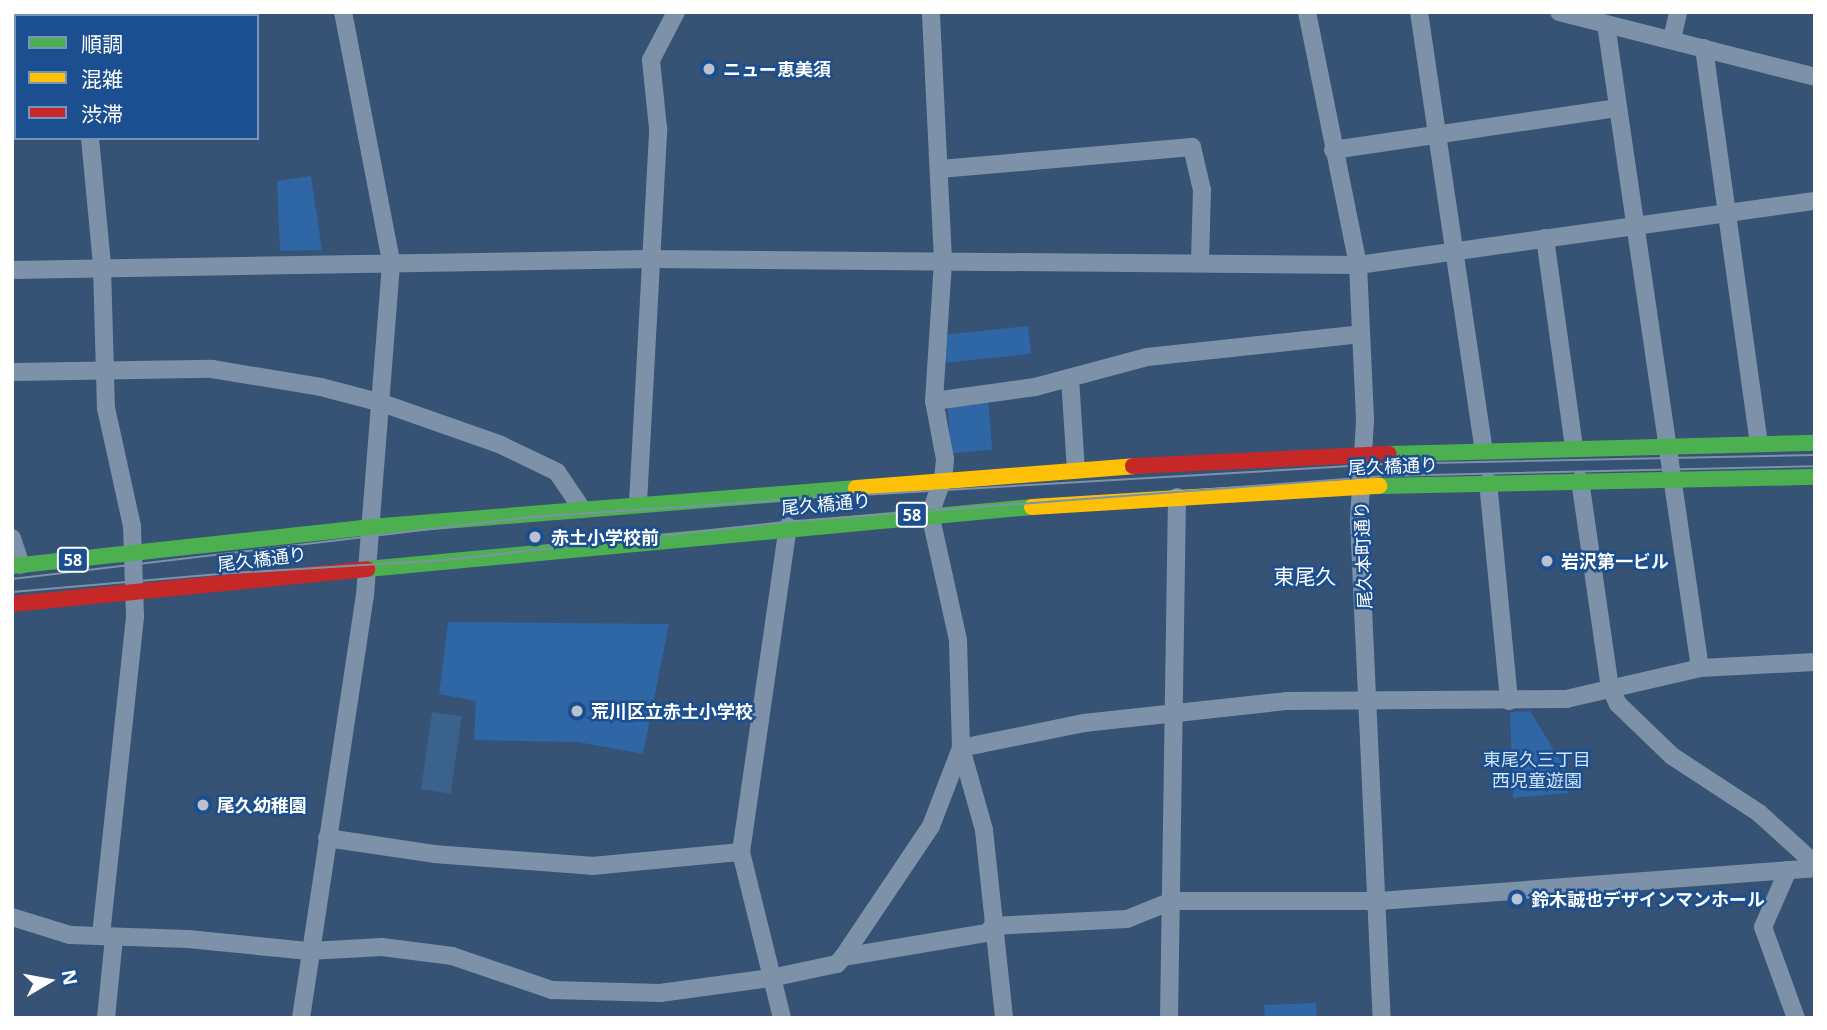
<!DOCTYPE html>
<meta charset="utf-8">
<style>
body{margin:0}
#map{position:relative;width:1827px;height:1030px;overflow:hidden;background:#365274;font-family:"Open Sans","Noto Sans JP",sans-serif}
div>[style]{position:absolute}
.green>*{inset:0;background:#2f66a5;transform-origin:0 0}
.water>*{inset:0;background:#3b618d;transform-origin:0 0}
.street>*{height:18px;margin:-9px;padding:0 9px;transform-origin:9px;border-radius:9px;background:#7d92a8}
.fast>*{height:16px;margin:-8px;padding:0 8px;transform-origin:8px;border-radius:8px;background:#4caf50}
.slow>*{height:16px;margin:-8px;padding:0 8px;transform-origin:8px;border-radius:8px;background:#ffc107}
.jam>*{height:16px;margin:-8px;padding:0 8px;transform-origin:8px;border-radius:8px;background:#c62828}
.tram>*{height:2px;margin:-1px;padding:0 1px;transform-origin:1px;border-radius:1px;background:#7e92a7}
.dots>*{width:19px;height:19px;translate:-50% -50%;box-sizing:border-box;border:4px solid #1b4f8f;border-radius:50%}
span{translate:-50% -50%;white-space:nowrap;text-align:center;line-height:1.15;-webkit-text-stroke:5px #1b4f8f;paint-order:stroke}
.shield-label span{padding:2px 5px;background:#1b4f8f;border:2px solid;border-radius:5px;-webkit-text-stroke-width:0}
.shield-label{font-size:16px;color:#fff;font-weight:700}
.poi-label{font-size:18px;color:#fff;font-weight:700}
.left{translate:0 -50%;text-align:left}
.street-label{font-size:18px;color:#fff}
.park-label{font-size:18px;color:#cfe3fa}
.quarter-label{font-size:21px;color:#fff}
.frame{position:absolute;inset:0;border:14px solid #fff;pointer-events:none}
.legend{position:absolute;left:14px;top:14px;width:245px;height:126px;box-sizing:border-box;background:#1b4f8f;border:2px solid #7695bc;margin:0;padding:9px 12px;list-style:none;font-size:21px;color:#fff}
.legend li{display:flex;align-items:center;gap:14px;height:35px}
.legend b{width:35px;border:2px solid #7695bc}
.north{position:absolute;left:14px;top:946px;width:70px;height:70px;-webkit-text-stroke:5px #1b4f8f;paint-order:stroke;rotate:80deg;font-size:19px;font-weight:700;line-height:28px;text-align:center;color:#fff}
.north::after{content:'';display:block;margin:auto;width:24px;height:32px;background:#fff;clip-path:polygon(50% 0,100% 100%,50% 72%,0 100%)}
</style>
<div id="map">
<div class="green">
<i style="clip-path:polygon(311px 176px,322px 250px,280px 251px,277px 181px)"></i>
<i style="left:1028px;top:326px;width:28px;height:86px;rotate:84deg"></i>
<i style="left:988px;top:400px;width:50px;height:41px;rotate:85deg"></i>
<i style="clip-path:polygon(448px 622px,669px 624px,643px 754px,578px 742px,474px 740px,476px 701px,439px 694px)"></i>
<i style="clip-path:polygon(1530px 711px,1565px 768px,1568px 793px,1513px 798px,1510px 712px)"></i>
<i style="clip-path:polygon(1316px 1003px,1317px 1018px,1265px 1018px,1264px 1005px)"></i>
</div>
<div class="water">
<i style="left:432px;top:712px;width:30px;height:78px;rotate:8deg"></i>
</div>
<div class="street">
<i style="left:79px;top:12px;width:4px;rotate:90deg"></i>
<i style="left:1307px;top:12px;width:258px;rotate:78.6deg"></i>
<i style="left:1358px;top:265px;width:156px;rotate:87.4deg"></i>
<i style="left:1365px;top:421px;width:99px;rotate:93.5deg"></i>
<i style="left:1359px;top:520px;width:499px;rotate:87.4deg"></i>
<i style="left:1419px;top:12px;width:443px;rotate:81.6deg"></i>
<i style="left:1559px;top:12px;width:264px;rotate:14.2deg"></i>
<i style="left:1606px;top:24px;width:651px;rotate:81.7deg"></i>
<i style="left:1672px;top:39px;width:28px;rotate:-77deg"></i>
<i style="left:1704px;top:48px;width:398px;rotate:82.1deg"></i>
<i style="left:90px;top:138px;width:129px;rotate:84.6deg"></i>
<i style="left:102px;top:266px;width:142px;rotate:88.4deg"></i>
<i style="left:106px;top:408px;width:121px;rotate:77.6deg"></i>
<i style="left:132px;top:526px;width:91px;rotate:88.1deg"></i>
<i style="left:135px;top:617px;width:321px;rotate:96.1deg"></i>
<i style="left:1333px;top:150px;width:288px;rotate:-8.4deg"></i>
<i style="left:940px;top:169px;width:253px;rotate:-5deg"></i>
<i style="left:1192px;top:147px;width:44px;rotate:76.9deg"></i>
<i style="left:1202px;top:190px;width:73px;rotate:91.6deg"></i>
<i style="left:1545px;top:238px;width:210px;rotate:82.1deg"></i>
<i style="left:12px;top:270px;width:639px;rotate:-0.99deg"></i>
<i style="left:651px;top:259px;width:707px;rotate:0.49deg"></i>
<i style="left:1358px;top:265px;width:461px;rotate:-8deg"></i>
<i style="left:12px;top:372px;width:200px;rotate:-0.9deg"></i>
<i style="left:212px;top:369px;width:110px;rotate:9.4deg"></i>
<i style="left:321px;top:387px;width:63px;rotate:14.7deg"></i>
<i style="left:382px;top:403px;width:126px;rotate:19.4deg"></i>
<i style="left:501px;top:445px;width:62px;rotate:25.7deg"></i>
<i style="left:557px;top:472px;width:45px;rotate:56deg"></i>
<i style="left:1070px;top:378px;width:92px;rotate:86.3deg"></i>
<i style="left:934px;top:401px;width:102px;rotate:-7.9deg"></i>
<i style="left:1035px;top:387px;width:116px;rotate:-15deg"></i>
<i style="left:1147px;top:357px;width:215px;rotate:-6.1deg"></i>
<i style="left:1580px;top:480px;width:209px;rotate:81.8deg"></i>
<i style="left:1610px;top:687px;width:19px;rotate:65deg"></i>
<i style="left:1618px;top:704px;width:75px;rotate:43.9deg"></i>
<i style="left:1672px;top:756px;width:104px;rotate:33.2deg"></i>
<i style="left:1759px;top:813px;width:76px;rotate:42.3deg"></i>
<i style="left:1488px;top:482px;width:220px;rotate:84.5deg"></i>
<i style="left:638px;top:503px;width:376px;rotate:-86.9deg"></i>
<i style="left:658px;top:128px;width:68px;rotate:-95.9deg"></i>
<i style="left:651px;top:60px;width:54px;rotate:-62.5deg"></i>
<i style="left:12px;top:538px;width:28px;rotate:72deg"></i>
<i style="left:961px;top:748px;width:126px;rotate:-11.5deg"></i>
<i style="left:1084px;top:723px;width:203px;rotate:-6.2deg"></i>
<i style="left:1286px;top:701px;width:280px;rotate:-0.4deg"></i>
<i style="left:1566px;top:699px;width:138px;rotate:-13deg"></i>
<i style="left:1700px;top:668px;width:115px;rotate:-3deg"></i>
<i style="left:961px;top:748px;width:85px;rotate:74.3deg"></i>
<i style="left:984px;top:830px;width:189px;rotate:83.9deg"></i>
<i style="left:327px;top:838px;width:108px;rotate:8.5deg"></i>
<i style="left:434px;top:854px;width:158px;rotate:4.3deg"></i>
<i style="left:592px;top:866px;width:150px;rotate:-5.4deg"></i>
<i style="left:1788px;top:870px;width:62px;rotate:113.7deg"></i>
<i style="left:1763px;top:927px;width:97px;rotate:70.1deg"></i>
<i style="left:12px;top:917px;width:61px;rotate:17.2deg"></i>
<i style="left:70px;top:935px;width:118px;rotate:1.9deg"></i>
<i style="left:188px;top:939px;width:122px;rotate:5.7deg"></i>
<i style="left:309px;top:951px;width:73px;rotate:-3.1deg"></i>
<i style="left:382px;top:947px;width:71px;rotate:7.3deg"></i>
<i style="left:452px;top:956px;width:106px;rotate:18.8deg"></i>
<i style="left:552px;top:990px;width:108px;rotate:1.6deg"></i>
<i style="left:660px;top:993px;width:112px;rotate:-7.7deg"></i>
<i style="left:771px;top:978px;width:67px;rotate:-12deg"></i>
<i style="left:837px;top:964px;width:9px;rotate:-49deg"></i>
<i style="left:843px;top:957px;width:152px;rotate:-9.5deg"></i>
<i style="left:992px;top:926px;width:135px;rotate:-3deg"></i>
<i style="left:1127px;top:919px;width:48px;rotate:-21.8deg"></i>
<i style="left:1172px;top:901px;width:207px"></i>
<i style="left:1379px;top:901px;width:437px;rotate:-4.3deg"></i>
<i style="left:843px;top:957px;width:158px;rotate:-56.1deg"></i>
<i style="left:931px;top:826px;width:84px;rotate:-69deg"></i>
<i style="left:961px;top:748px;width:108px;rotate:-91.6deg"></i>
<i style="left:958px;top:640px;width:129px;rotate:-102.5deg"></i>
<i style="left:930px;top:514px;width:37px;rotate:-70deg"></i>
<i style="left:943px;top:479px;width:20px;rotate:-84deg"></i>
<i style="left:945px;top:459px;width:59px;rotate:-100.7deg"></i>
<i style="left:934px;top:401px;width:141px;rotate:-86.3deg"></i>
<i style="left:943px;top:260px;width:248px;rotate:-92.8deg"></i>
<i style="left:106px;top:1018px;width:80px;rotate:-84.3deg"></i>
<i style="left:301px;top:1018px;width:428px;rotate:-81.4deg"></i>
<i style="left:365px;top:595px;width:335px;rotate:-85.5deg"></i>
<i style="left:391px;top:261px;width:254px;rotate:-100.9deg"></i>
<i style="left:782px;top:1018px;width:171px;rotate:-103.9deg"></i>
<i style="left:741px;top:852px;width:329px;rotate:-81.8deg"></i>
<i style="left:1169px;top:1018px;width:521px;rotate:-89.12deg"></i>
</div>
<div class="fast">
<i style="left:1389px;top:454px;width:426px;rotate:-1.5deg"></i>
<i style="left:1379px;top:486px;width:436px;rotate:-1.2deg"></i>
<i style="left:12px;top:566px;width:360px;rotate:-6.2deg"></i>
<i style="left:370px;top:527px;width:488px;rotate:-4.6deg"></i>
<i style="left:367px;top:569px;width:668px;rotate:-5.33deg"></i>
</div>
<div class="slow">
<i style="left:856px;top:488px;width:278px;rotate:-4.5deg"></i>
<i style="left:1032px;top:507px;width:348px;rotate:-3.5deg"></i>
</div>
<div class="jam">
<i style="left:1133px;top:466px;width:256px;rotate:-2.7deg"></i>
<i style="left:12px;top:604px;width:357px;rotate:-5.6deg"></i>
</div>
<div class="tram">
<i style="left:12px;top:579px;width:524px;rotate:-6.8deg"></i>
<i style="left:532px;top:517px;width:263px;rotate:-3.9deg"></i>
<i style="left:794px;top:499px;width:591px;rotate:-3.39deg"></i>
<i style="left:1384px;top:464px;width:431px;rotate:-1.2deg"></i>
<i style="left:12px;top:592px;width:205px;rotate:-5deg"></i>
<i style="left:216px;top:574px;width:230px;rotate:-3.5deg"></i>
<i style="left:446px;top:560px;width:352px;rotate:-6.4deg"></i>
<i style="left:796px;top:521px;width:591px;rotate:-4.37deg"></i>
<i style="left:1385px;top:476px;width:430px;rotate:-1.3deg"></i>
</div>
<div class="dots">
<i style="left:709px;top:69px;background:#b9c2ce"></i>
<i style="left:535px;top:537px;background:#b9c2ce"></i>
<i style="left:1547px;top:561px;background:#b9c2ce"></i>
<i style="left:577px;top:711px;background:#b9c2ce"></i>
<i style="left:203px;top:805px;background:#b9c2ce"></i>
<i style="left:1517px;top:899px;background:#b9c2ce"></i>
</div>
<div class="shield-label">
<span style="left:912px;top:515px">58</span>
<span style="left:73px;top:560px">58</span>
</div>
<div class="poi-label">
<span class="left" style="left:723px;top:69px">ニュー恵美須</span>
<span class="left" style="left:551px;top:537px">赤土小学校前</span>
<span class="left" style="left:1561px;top:561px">岩沢第一ビル</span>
<span class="left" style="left:591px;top:711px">荒川区立赤土小学校</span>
<span class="left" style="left:217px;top:805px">尾久幼稚園</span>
<span class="left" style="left:1531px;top:899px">鈴木誠也デザインマンホール</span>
</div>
<div class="street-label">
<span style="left:1393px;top:466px;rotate:-2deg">尾久橋通り</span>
<span style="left:826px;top:504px;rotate:-5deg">尾久橋通り</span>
<span style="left:1363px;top:555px;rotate:-92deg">尾久本町通り</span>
<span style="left:262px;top:559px;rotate:-7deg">尾久橋通り</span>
</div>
<div class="park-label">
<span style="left:1537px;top:770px">東尾久三丁目<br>西児童遊園</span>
</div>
<div class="quarter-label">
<span style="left:1305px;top:576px">東尾久</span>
</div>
<div class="frame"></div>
<ul class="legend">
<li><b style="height:9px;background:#4caf50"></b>順調</li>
<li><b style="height:9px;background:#ffc107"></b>混雑</li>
<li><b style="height:9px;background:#c62828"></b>渋滞</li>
</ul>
<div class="north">N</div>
</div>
